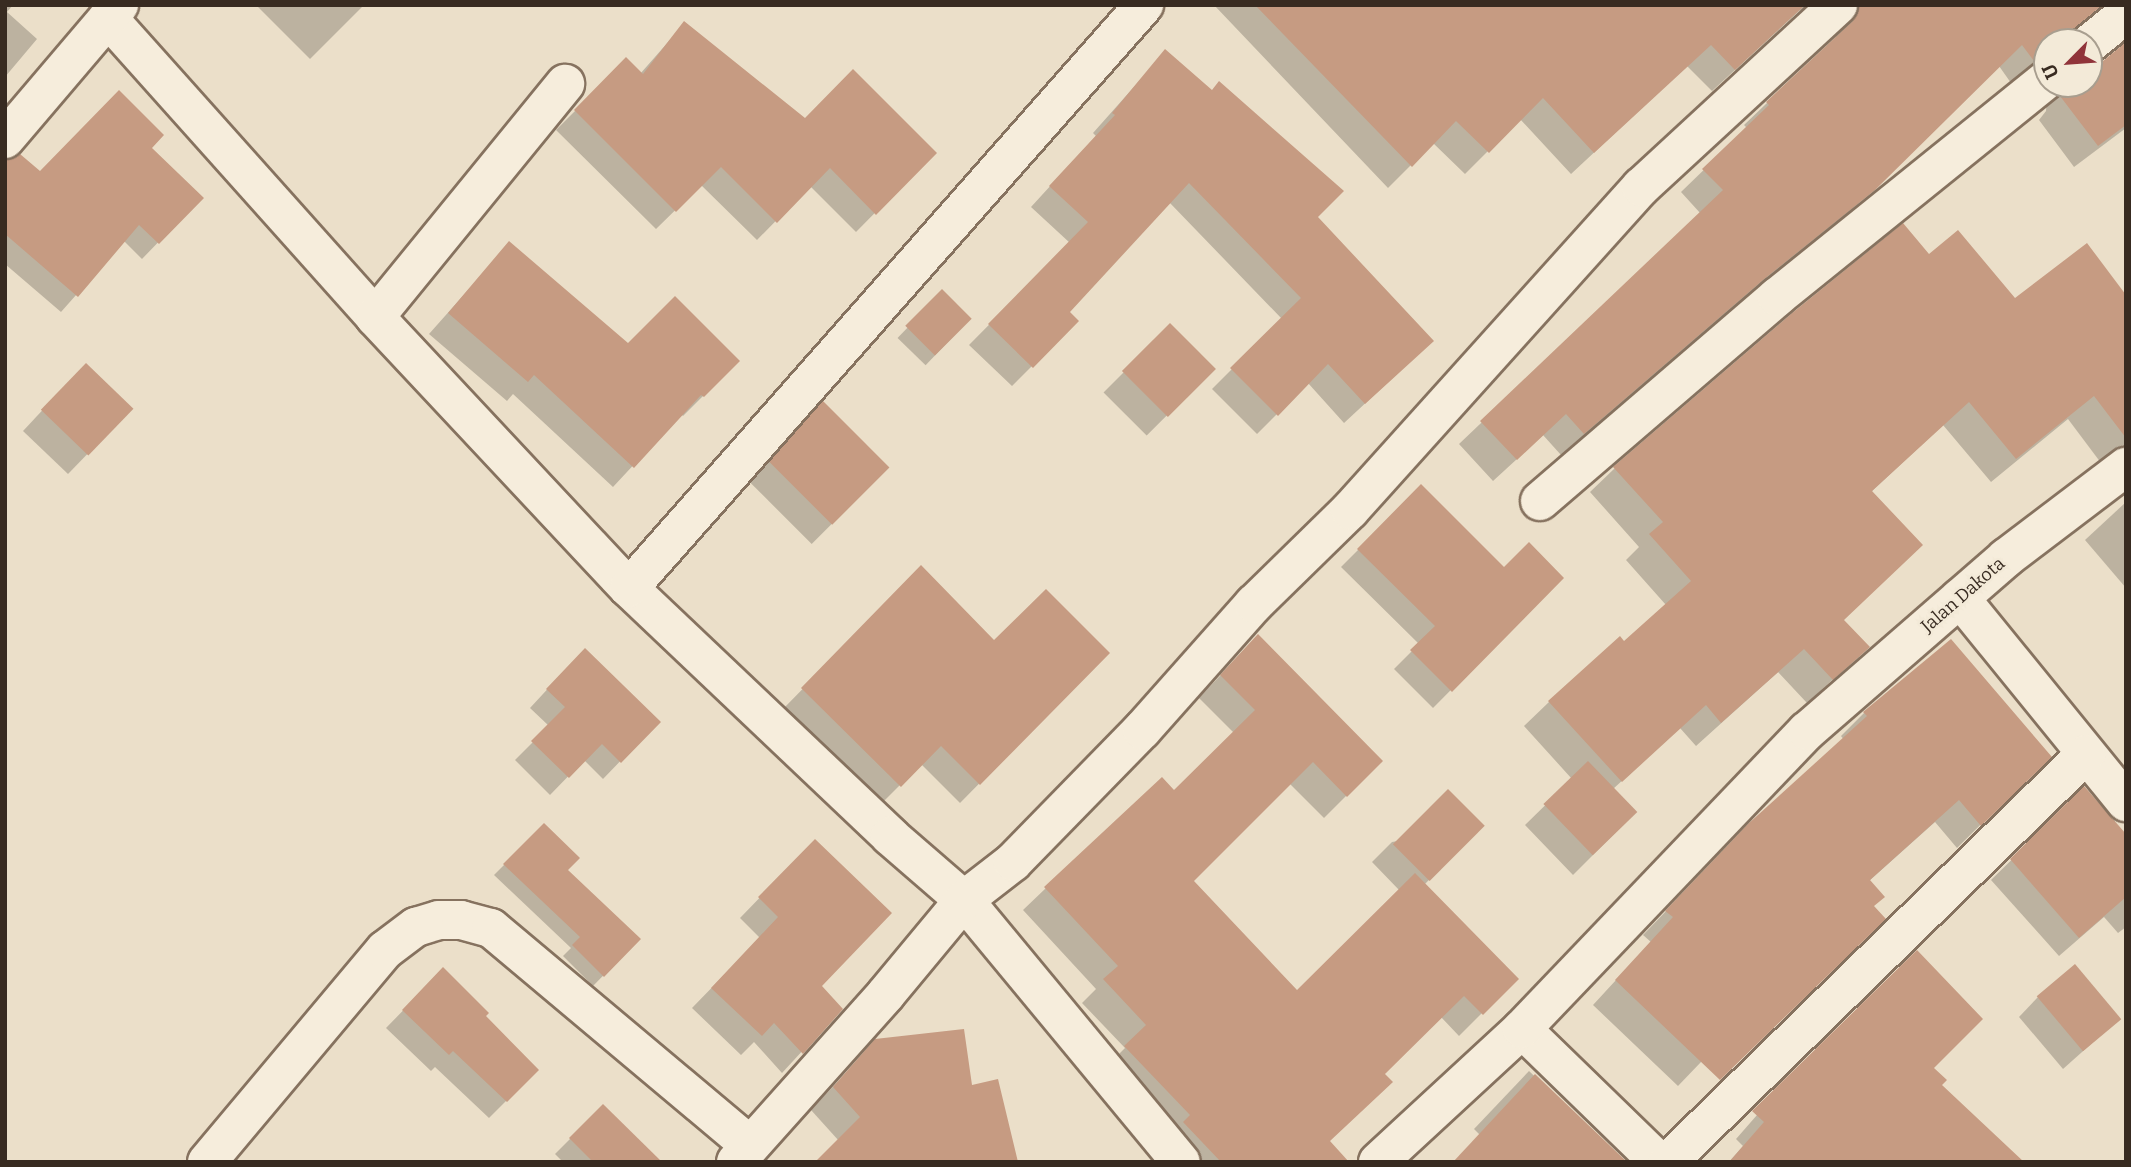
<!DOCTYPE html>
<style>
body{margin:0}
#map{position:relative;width:2131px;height:1167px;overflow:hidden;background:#ebdfc9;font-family:Bitter,serif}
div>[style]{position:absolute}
.shadow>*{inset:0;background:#0003;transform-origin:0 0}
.building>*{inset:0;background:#c69b82;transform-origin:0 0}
.roads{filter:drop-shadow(2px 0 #86725f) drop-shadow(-2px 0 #86725f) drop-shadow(0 2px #86725f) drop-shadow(0 -2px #86725f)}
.minor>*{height:38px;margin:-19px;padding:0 19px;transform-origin:19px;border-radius:19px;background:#f6eddc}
span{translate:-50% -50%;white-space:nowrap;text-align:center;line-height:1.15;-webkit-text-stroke:5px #f3ead8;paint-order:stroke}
.street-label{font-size:18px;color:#382b21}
.frame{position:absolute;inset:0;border:7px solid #382b21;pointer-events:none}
.north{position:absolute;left:2033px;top:28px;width:70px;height:70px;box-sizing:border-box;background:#f3ead8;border:2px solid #a89e8f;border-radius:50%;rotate:245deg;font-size:19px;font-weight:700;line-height:28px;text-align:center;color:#382b21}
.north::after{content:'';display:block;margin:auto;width:24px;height:32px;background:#90343a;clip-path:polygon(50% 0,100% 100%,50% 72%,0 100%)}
</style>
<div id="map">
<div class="shadow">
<i style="clip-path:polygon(5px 5px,13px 5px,7px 12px,37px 39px,5px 77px)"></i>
<i style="clip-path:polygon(256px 5px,364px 5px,310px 59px)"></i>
<i style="clip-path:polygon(1214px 5px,2071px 5px,2083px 18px,2067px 35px,2066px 42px,2047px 42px,2047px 84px,2089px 84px,2089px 67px,2104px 62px,2126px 42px,2126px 128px,2074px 167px,2039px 120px,2046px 111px,2047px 98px,2020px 79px,2011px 83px,1999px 66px,1849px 212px,1561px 455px,1543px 435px,1493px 481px,1459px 444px,1701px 214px,1681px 192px,1747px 128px,1744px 125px,1767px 103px,1833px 42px,1837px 35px,1837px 23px,1821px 6px,1808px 6px,1799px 11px,1712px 91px,1687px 66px,1571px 174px,1520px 119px,1465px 174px,1433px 143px,1388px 188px)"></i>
<i style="clip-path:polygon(684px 24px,805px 120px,934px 153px,856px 232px,810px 186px,757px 240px,701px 185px,656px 229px,556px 130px,626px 60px,640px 74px)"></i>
<i style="clip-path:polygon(1165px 52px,1316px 217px,1412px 360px,1344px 423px,1308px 383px,1257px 434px,1212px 389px,1282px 319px,1169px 202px,1068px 312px,1077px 321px,1012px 386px,969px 345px,1070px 243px,1031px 207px,1096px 136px,1093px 133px)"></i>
<i style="clip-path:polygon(40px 173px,201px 198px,142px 259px,124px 241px,61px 312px,5px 264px,5px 198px)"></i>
<i style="clip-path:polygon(509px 244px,628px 345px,738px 361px,683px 416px,681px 414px,613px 487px,513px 394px,507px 401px,429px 334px)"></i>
<i style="clip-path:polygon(1929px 257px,2015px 300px,2126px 298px,2126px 492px,2119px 479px,2107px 471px,2068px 419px,1991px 482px,1943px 425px,1871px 492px,1842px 620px,1868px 647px,1807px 703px,1778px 672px,1696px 746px,1680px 728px,1613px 789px,1636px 812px,1573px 875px,1525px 825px,1572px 779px,1524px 726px,1549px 702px,1624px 644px,1666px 605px,1626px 560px,1639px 547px,1590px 492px,1615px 468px)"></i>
<i style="left:942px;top:292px;width:39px;height:64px;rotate:44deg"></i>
<i style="left:1170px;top:326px;width:61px;height:94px;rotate:45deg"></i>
<i style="clip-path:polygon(66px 385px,131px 409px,68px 474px,23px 431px)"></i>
<i style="left:823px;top:404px;width:91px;height:107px;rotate:45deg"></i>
<i style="clip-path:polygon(1421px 487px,1504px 570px,1562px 578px,1433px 708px,1394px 669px,1419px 644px,1341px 567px)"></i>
<i style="clip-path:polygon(2126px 502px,2126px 588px,2085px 540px)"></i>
<i style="clip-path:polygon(921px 568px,994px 643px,1108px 653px,960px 803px,921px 764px,881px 804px,784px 708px)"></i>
<i style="clip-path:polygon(1951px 642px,2049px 757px,1957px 848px,1935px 822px,1869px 881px,1795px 964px,1678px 1086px,1593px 1005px,1651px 942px,1643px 935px,1725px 850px,1844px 740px,1841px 736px,1864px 713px)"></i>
<i style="clip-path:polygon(1236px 659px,1381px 761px,1324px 818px,1289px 783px,1191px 881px,1297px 993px,1400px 891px,1372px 862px,1392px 842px,1482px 826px,1424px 885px,1516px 979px,1459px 1036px,1441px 1017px,1383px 1074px,1328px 1142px,1347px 1162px,1178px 1162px,1103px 1070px,1125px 1048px,1082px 1003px,1096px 989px,1023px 910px,1046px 888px,1174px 793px,1234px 733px,1199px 698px)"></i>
<i style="clip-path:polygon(567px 668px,658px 722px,603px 779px,584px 760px,550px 795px,515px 760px,549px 726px,530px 708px)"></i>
<i style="clip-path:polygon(2084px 789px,2126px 836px,2126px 927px,2118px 933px,2104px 917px,2059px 956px,1991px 880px)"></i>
<i style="clip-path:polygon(544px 825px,566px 870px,639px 939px,593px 986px,563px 956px,571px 948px,494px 875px)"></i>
<i style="clip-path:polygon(795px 861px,819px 986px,841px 1009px,782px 1073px,754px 1042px,741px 1055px,692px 1008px,760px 938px,740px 918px)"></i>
<i style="clip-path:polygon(426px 987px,484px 1016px,537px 1070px,489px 1118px,435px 1067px,431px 1071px,386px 1028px)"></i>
<i style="clip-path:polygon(2038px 997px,2119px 1019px,2063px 1069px,2019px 1017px)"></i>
<i style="clip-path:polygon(876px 1041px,970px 1087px,839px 1141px,811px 1110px)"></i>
<i style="clip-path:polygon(1932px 1068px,1939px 1085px,2021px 1162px,1729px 1162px,1743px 1146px,1736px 1139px,1793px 1074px)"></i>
<i style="clip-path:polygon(1529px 1071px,1615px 1153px,1479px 1134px,1474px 1129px)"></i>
<i style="clip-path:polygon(603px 1106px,625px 1162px,563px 1162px,555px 1154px)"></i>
</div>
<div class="building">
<i style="clip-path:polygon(1255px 5px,1805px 5px,1735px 70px,1711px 45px,1594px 153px,1543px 98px,1489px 153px,1456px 121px,1412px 167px)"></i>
<i style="clip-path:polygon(1859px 5px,2100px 7px,2075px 28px,2068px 42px,2047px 42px,2047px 58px,2034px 61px,2022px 45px,1875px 190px,1763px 280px,1584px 434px,1566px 414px,1517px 460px,1480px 421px,1723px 190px,1702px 169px,1769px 105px,1766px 102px,1853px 21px)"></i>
<i style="clip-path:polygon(684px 21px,805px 118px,853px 69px,937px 153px,876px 215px,830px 168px,777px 223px,721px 167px,676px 212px,574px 110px,626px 57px,643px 74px)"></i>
<i style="clip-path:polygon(2126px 42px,2126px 125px,2098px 146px,2060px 96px,2068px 84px,2089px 84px,2089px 65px,2103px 61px)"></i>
<i style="clip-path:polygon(1165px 49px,1212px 90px,1219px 81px,1344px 191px,1318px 217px,1434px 341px,1365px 404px,1328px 364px,1278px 416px,1230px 368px,1301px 298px,1189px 183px,1070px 312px,1079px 321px,1033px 368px,988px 324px,1088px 222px,1049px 186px,1115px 115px,1112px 113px)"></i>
<i style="clip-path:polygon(119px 90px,164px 135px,152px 148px,204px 198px,159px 244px,139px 225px,78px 297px,5px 234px,5px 160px,20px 154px,40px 171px)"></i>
<i style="clip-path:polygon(1903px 223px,1929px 254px,1958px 230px,2015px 298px,2087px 243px,2126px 295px,2126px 438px,2094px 396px,2016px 459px,1969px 402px,1872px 491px,1923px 545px,1844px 620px,1870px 647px,1833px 680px,1804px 649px,1721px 723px,1706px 705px,1622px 782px,1548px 701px,1620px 636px,1624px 641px,1691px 581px,1649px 534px,1663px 522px,1613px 467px,1791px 314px)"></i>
<i style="clip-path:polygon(509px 241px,628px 343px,675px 296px,740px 361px,704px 397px,701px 395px,634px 468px,534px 375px,528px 382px,448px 313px)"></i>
<i style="left:942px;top:289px;width:42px;height:52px;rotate:45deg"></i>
<i style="left:1170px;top:323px;width:65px;height:68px;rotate:45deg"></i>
<i style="left:86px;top:363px;width:66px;height:65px;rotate:44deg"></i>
<i style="left:823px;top:401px;width:94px;height:81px;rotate:45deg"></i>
<i style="clip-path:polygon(1421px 484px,1504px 567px,1529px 542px,1564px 578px,1452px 692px,1410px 650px,1435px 626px,1357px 549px)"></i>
<i style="clip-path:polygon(921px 565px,994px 640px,1046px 589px,1110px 653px,980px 785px,941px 746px,901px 787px,801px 688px)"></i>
<i style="clip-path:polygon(1258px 634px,1383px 761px,1347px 797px,1313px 762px,1194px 881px,1297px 990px,1415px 873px,1519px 979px,1483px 1015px,1464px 996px,1385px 1074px,1393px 1082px,1330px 1141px,1349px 1162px,1221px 1162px,1183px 1122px,1190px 1115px,1124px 1046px,1146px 1025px,1103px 979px,1118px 966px,1044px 887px,1162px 777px,1174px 790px,1255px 710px,1220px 675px)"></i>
<i style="clip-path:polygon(1951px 639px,2052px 757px,1981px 826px,1959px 800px,1870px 880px,1885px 897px,1874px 906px,1886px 919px,1720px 1080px,1615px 980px,1673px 917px,1665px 911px,1748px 824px,1867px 716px,1863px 712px)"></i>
<i style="clip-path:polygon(585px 648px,661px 722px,621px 763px,602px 744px,569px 778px,531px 741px,565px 707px,546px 689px)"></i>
<i style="left:1588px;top:761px;width:71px;height:62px;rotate:46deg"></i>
<i style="clip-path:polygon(2084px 786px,2126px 834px,2126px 897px,2079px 938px,2010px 859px)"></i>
<i style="left:1448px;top:789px;width:52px;height:78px;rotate:45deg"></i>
<i style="clip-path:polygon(544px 823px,580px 858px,568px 870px,641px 939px,604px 977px,572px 945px,580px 937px,503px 864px)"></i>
<i style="clip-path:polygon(815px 839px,892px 913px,822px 986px,843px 1009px,803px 1054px,774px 1023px,762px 1036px,711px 988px,778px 917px,758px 897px)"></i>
<i style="clip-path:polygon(1917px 950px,1983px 1019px,1934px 1068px,1947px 1080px,1942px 1085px,2024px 1162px,1729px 1162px,1764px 1122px,1752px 1111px)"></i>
<i style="left:2075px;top:964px;width:72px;height:50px;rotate:50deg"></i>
<i style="clip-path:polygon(443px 967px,489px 1013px,486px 1016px,539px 1070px,507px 1102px,453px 1051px,449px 1055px,402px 1010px)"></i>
<i style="clip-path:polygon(964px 1029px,972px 1085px,998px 1079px,1018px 1162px,815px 1162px,860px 1117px,833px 1087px,875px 1039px)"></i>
<i style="clip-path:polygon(1535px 1074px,1627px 1162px,1453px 1162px)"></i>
<i style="clip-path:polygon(603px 1104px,662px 1162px,593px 1162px,569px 1138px)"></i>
</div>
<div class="roads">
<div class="minor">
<i style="left:108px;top:18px;width:401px;rotate:48.2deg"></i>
<i style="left:375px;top:317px;width:371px;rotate:46.9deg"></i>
<i style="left:629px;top:588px;width:360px;rotate:43.5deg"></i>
<i style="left:890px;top:836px;width:98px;rotate:40.9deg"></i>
<i style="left:964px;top:900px;width:340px;rotate:50.4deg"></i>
<i style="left:2089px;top:44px;width:48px;rotate:-39deg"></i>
<i style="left:5px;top:139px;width:176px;rotate:-49.6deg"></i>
<i style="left:375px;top:317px;width:301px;rotate:-50.8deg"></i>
<i style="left:1540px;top:501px;width:313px;rotate:-40.7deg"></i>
<i style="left:1777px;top:297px;width:347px;rotate:-38.9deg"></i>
<i style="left:629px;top:588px;width:778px;rotate:-48.54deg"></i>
<i style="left:1960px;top:598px;width:263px;rotate:50.9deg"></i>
<i style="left:1522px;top:1029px;width:191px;rotate:44.2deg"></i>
<i style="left:207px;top:1162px;width:277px;rotate:-50deg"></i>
<i style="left:385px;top:950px;width:39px;rotate:-37deg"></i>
<i style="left:416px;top:927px;width:24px;rotate:-17deg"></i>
<i style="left:439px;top:920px;width:22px"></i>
<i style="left:461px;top:920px;width:31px;rotate:15deg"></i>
<i style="left:491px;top:928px;width:338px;rotate:40deg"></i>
<i style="left:736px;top:1162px;width:225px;rotate:-48.2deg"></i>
<i style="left:886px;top:994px;width:122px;rotate:-50.3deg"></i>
<i style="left:964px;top:900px;width:62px;rotate:-37.8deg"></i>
<i style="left:1013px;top:862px;width:185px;rotate:-45.7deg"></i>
<i style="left:1142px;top:730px;width:169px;rotate:-48.4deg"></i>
<i style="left:1254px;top:604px;width:134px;rotate:-44.4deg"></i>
<i style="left:1350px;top:510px;width:435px;rotate:-48deg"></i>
<i style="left:1641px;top:187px;width:268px;rotate:-42.7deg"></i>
<i style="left:1378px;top:1162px;width:196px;rotate:-42.7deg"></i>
<i style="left:1522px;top:1029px;width:412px;rotate:-46.3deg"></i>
<i style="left:1807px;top:731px;width:264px;rotate:-41deg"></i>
<i style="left:2006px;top:558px;width:151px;rotate:-37.2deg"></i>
<i style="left:1668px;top:1162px;width:584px;rotate:-44.31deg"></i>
</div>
</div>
<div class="street-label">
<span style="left:1963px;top:595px;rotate:-41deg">Jalan Dakota</span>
</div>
<div class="frame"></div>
<div class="north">U</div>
</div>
